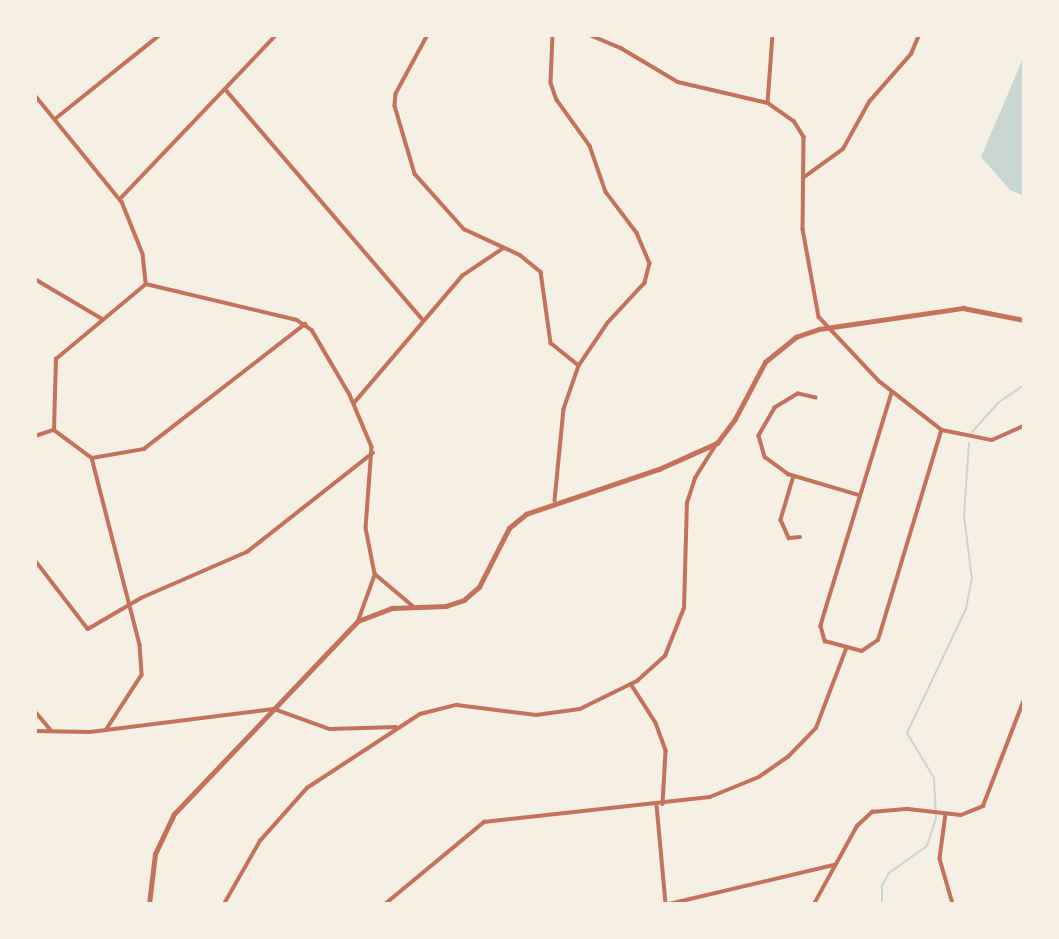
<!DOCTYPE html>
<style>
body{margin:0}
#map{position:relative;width:1059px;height:939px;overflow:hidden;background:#f6efe4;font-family:"Archivo Narrow",sans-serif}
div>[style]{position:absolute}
.water>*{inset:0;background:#c9d6d2}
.stream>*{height:2px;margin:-1px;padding:0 1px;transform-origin:1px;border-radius:1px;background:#c9d6d2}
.minor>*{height:3.5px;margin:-1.75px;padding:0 1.75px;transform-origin:1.75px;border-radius:1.75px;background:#c5725c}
.tertiary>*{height:4.5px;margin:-2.25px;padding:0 2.25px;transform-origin:2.25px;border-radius:2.25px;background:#c5725c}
span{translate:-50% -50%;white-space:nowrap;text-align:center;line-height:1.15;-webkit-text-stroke:7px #f6efe4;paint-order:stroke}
.frame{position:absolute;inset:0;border:37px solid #f6efe4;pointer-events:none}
</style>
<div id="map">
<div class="water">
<i style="clip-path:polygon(1024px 56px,1024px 196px,1010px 190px,981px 157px)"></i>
</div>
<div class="stream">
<i style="left:972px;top:432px;width:40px;rotate:-48deg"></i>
<i style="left:999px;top:402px;width:30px;rotate:-34deg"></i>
<i style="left:882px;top:904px;width:18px;rotate:-90deg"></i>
<i style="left:882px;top:886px;width:15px;rotate:-62deg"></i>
<i style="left:889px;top:873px;width:47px;rotate:-35.4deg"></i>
<i style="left:927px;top:846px;width:29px;rotate:-72deg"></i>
<i style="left:936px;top:818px;width:40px;rotate:-92.9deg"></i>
<i style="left:934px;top:778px;width:52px;rotate:-121deg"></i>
<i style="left:907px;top:733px;width:137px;rotate:-64.6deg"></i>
<i style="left:966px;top:609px;width:31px;rotate:-79deg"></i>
<i style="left:972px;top:579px;width:64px;rotate:-97.2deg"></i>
<i style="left:964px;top:516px;width:73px;rotate:-86.1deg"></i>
</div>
<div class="minor">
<i style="left:428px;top:35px;width:67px;rotate:118.5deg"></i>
<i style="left:396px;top:94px;width:12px;rotate:95deg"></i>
<i style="left:395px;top:106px;width:71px;rotate:73.6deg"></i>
<i style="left:415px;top:174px;width:74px;rotate:48.3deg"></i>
<i style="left:464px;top:229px;width:62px;rotate:24.9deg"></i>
<i style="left:520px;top:255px;width:27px;rotate:39deg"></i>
<i style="left:541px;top:272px;width:72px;rotate:82deg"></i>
<i style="left:551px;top:343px;width:36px;rotate:39deg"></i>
<i style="left:553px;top:35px;width:48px;rotate:92.4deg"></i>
<i style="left:551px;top:83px;width:18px;rotate:71deg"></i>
<i style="left:557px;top:100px;width:57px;rotate:54.3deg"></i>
<i style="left:590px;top:146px;width:49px;rotate:70.8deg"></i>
<i style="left:606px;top:192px;width:51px;rotate:52.9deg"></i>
<i style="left:637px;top:233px;width:33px;rotate:67deg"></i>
<i style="left:650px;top:263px;width:21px;rotate:104deg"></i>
<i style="left:645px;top:283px;width:54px;rotate:132.8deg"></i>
<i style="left:608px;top:323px;width:52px;rotate:124deg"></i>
<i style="left:579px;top:366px;width:46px;rotate:109.2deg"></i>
<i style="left:564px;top:409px;width:92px;rotate:95.6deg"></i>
<i style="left:590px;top:35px;width:34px;rotate:23deg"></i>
<i style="left:621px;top:48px;width:66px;rotate:30.8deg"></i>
<i style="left:678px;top:82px;width:92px;rotate:13.1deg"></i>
<i style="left:773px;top:35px;width:68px;rotate:94.2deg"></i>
<i style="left:768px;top:103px;width:32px;rotate:35deg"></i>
<i style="left:794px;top:121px;width:19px;rotate:58deg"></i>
<i style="left:804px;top:137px;width:92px;rotate:90.6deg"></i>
<i style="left:803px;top:229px;width:89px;rotate:79.7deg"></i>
<i style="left:819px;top:317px;width:88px;rotate:46.8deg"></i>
<i style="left:879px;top:381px;width:80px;rotate:37.9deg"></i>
<i style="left:942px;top:430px;width:51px;rotate:11.3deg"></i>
<i style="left:992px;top:440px;width:35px;rotate:-24deg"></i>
<i style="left:226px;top:90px;width:303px;rotate:49.4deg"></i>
<i style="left:35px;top:95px;width:138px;rotate:50.9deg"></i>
<i style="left:122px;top:202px;width:56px;rotate:68deg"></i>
<i style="left:143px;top:254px;width:30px;rotate:84deg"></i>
<i style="left:55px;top:119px;width:134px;rotate:-38.7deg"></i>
<i style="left:803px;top:178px;width:49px;rotate:-35.9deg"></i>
<i style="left:843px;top:149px;width:54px;rotate:-61deg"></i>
<i style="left:869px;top:102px;width:64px;rotate:-48.8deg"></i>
<i style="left:911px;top:54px;width:21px;rotate:-67deg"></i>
<i style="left:120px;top:199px;width:226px;rotate:-46.4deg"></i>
<i style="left:35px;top:279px;width:77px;rotate:30.6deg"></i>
<i style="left:146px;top:284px;width:155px;rotate:13.4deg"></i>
<i style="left:297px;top:320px;width:18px;rotate:34deg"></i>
<i style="left:312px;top:330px;width:75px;rotate:59.7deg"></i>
<i style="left:350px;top:395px;width:56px;rotate:67.1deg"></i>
<i style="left:372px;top:447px;width:81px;rotate:94.2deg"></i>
<i style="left:366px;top:528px;width:47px;rotate:78.9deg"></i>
<i style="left:375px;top:574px;width:50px;rotate:40.1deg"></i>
<i style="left:892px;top:393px;width:229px;rotate:107deg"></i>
<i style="left:825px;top:612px;width:15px;rotate:106deg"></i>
<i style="left:821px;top:626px;width:16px;rotate:75deg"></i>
<i style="left:825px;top:641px;width:38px;rotate:15deg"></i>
<i style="left:862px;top:651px;width:19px;rotate:-35deg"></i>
<i style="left:878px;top:640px;width:218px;rotate:-73.2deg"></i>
<i style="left:816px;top:398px;width:18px;rotate:-167deg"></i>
<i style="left:798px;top:394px;width:27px;rotate:149deg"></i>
<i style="left:775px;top:408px;width:32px;rotate:120deg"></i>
<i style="left:759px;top:436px;width:22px;rotate:74deg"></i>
<i style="left:765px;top:457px;width:29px;rotate:36deg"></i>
<i style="left:788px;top:474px;width:74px;rotate:16.5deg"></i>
<i style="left:354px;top:403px;width:167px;rotate:-49.6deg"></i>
<i style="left:462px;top:276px;width:48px;rotate:-34deg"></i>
<i style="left:54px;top:430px;width:47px;rotate:36.4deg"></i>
<i style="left:92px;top:458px;width:193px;rotate:75.6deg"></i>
<i style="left:140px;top:645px;width:30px;rotate:86deg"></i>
<i style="left:142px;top:675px;width:64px;rotate:122.9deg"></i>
<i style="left:54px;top:430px;width:71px;rotate:-88.4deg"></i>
<i style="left:56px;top:359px;width:117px;rotate:-39.8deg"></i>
<i style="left:35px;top:436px;width:20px;rotate:-18deg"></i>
<i style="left:92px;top:458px;width:53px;rotate:-9.8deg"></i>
<i style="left:144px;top:449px;width:204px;rotate:-37.8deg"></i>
<i style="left:794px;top:476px;width:46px;rotate:106.5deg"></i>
<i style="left:781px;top:520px;width:20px;rotate:66deg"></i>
<i style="left:789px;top:538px;width:11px;rotate:-5deg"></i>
<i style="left:35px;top:560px;width:87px;rotate:52.5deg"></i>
<i style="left:88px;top:629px;width:61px;rotate:-30.3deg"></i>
<i style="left:141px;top:598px;width:116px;rotate:-23.5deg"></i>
<i style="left:247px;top:552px;width:160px;rotate:-38.2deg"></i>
<i style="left:358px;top:621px;width:50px;rotate:-70.1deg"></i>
<i style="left:631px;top:684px;width:46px;rotate:57.3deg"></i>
<i style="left:656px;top:723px;width:30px;rotate:70deg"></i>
<i style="left:666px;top:751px;width:53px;rotate:93.2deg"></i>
<i style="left:35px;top:711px;width:25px;rotate:50deg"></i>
<i style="left:35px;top:731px;width:55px;rotate:1deg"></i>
<i style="left:90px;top:732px;width:185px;rotate:-7.1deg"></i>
<i style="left:274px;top:709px;width:59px;rotate:19.7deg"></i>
<i style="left:330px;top:729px;width:66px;rotate:-1.7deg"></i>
<i style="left:657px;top:805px;width:99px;rotate:84.8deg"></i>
<i style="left:946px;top:814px;width:45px;rotate:97.6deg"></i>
<i style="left:940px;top:859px;width:47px;rotate:73.9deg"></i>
<i style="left:224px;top:904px;width:73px;rotate:-60.3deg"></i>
<i style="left:260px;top:841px;width:71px;rotate:-48.4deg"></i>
<i style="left:307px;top:788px;width:135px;rotate:-33.2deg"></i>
<i style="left:420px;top:714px;width:38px;rotate:-14deg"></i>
<i style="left:457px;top:705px;width:80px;rotate:7.2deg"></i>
<i style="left:536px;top:715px;width:44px;rotate:-7.8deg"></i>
<i style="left:580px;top:709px;width:64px;rotate:-26.2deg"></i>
<i style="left:637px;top:681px;width:38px;rotate:-42deg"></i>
<i style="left:665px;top:656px;width:52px;rotate:-68.4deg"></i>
<i style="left:684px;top:608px;width:105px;rotate:-88.4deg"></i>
<i style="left:687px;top:503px;width:26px;rotate:-72deg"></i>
<i style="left:695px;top:478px;width:41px;rotate:-57.8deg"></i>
<i style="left:385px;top:904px;width:129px;rotate:-39.6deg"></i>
<i style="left:484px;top:822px;width:227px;rotate:-6.3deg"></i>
<i style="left:710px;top:797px;width:53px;rotate:-22.2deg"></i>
<i style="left:759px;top:777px;width:35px;rotate:-35deg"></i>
<i style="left:788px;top:757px;width:40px;rotate:-46deg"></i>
<i style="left:816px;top:728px;width:85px;rotate:-69.2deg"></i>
<i style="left:669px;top:904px;width:170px;rotate:-13.3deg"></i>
<i style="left:814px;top:904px;width:89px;rotate:-61.1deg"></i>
<i style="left:857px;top:826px;width:21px;rotate:-43deg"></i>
<i style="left:872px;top:812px;width:36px;rotate:-5deg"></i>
<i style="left:908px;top:809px;width:53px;rotate:6.5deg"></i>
<i style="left:961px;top:815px;width:24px;rotate:-22deg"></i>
<i style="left:983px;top:806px;width:114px;rotate:-68.9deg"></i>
</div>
<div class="tertiary">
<i style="left:149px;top:904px;width:50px;rotate:-83.2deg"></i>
<i style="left:155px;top:854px;width:44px;rotate:-64.6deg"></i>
<i style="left:174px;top:814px;width:267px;rotate:-46.4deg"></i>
<i style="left:358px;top:621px;width:36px;rotate:-21deg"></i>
<i style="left:392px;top:608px;width:54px;rotate:-2.1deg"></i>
<i style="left:446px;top:606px;width:19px;rotate:-18deg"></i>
<i style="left:464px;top:600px;width:20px;rotate:-41deg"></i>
<i style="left:479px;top:587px;width:66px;rotate:-63deg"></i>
<i style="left:509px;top:528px;width:22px;rotate:-39deg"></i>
<i style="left:526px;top:514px;width:140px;rotate:-18.7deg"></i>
<i style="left:659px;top:469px;width:64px;rotate:-24.1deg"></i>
<i style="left:717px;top:443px;width:30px;rotate:-53deg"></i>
<i style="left:735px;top:419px;width:64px;rotate:-62.2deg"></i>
<i style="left:765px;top:362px;width:40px;rotate:-39deg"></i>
<i style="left:796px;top:337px;width:24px;rotate:-19deg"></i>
<i style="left:819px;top:329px;width:146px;rotate:-8.3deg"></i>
<i style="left:963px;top:308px;width:62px;rotate:11.1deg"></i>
</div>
<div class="frame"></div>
</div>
